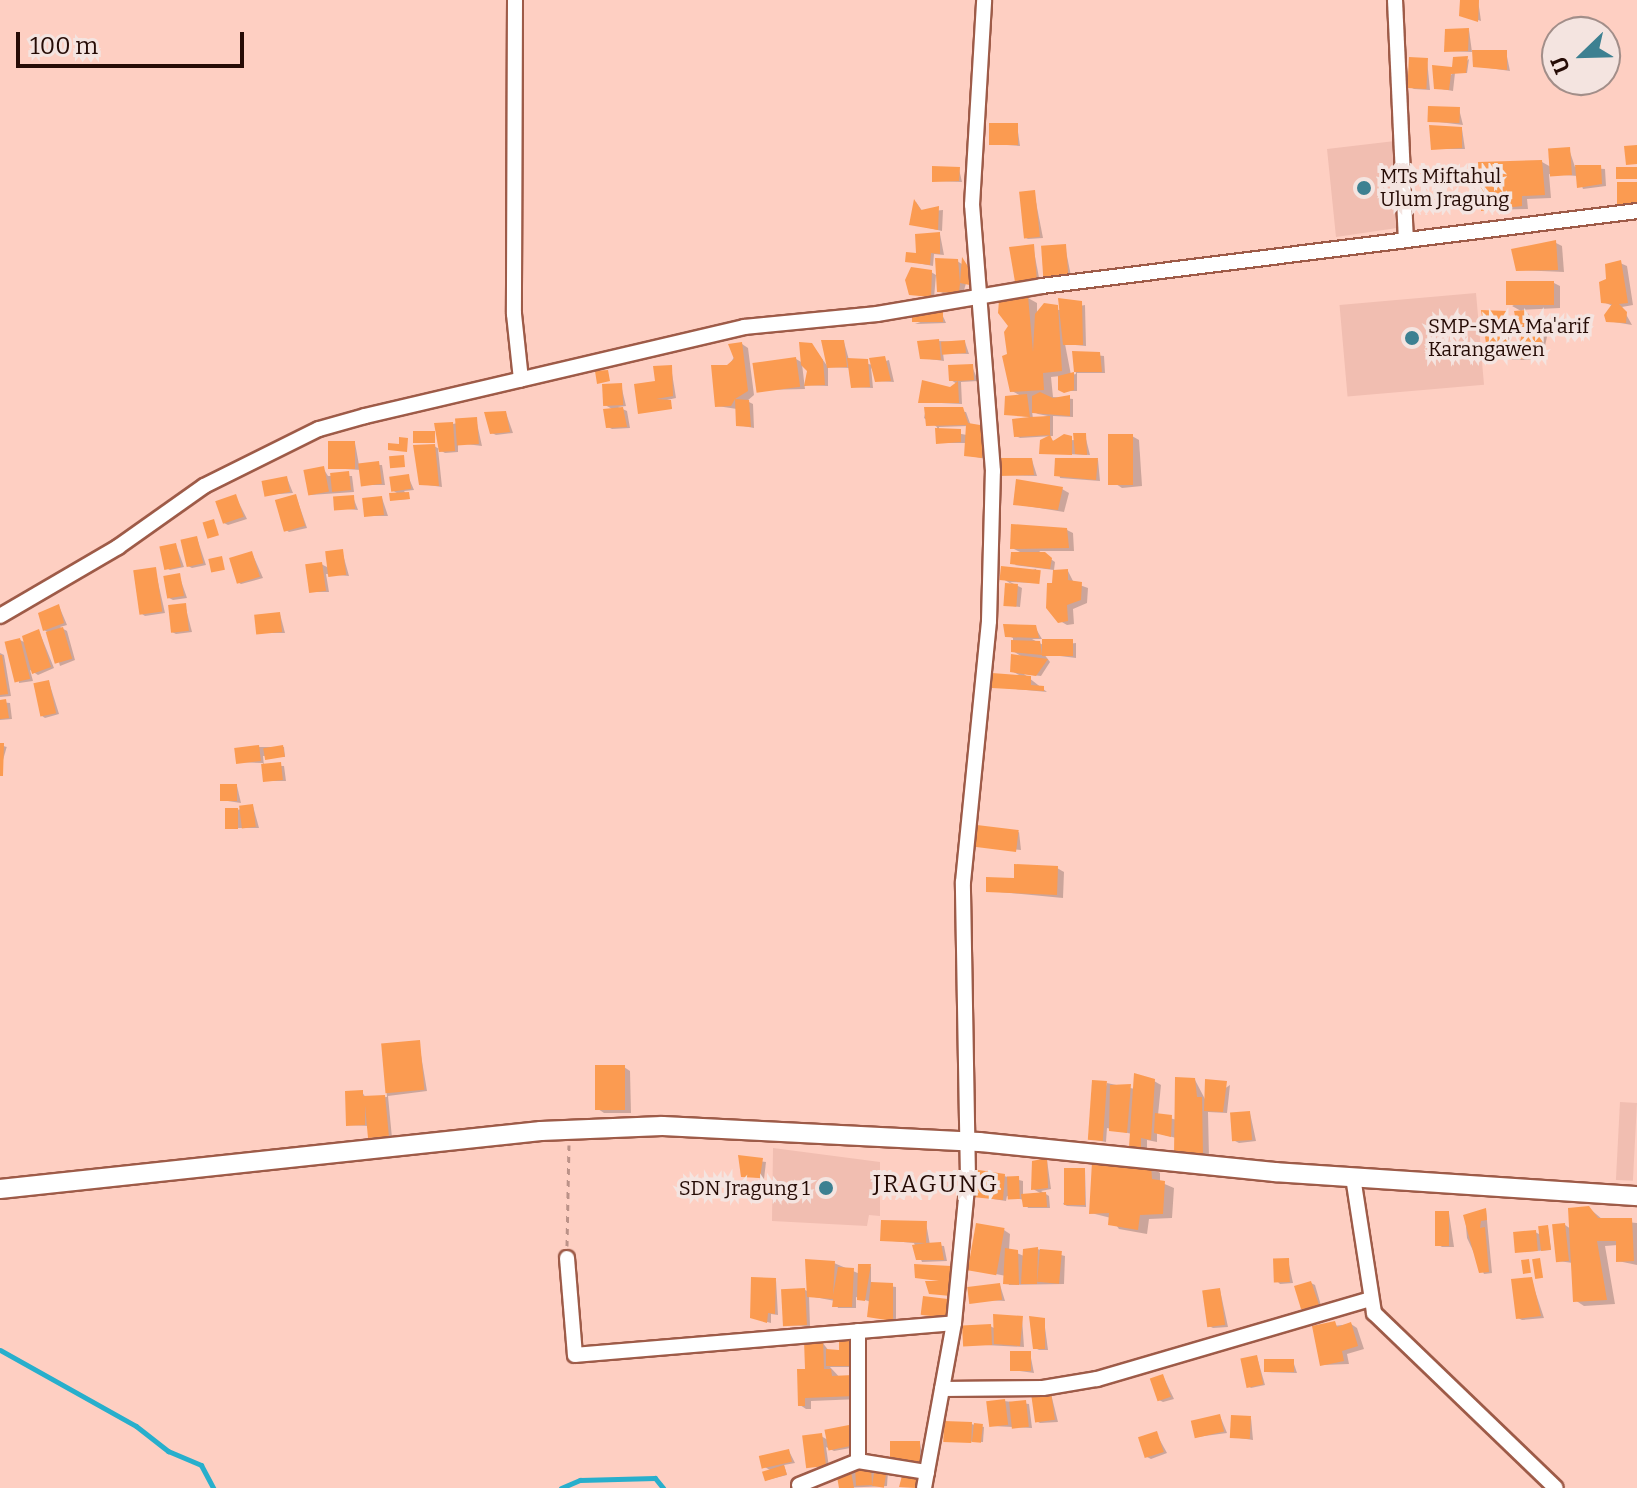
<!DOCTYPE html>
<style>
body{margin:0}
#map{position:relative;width:1637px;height:1488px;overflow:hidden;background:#fecfc2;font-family:Bitter,serif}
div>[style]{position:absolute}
.built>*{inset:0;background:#f1beb1;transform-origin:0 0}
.shadow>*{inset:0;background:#0003;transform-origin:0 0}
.stream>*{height:5px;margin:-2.5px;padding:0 2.5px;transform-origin:2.5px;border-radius:2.5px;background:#28afcc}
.building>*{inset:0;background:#fb9b51;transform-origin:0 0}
.path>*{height:3px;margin-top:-1.5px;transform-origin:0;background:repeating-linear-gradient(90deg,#bb9288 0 6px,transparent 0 12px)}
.roads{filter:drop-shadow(2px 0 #9e5b48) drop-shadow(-2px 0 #9e5b48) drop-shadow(0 2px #9e5b48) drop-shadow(0 -2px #9e5b48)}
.minor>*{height:14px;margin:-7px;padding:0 7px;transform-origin:7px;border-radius:7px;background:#fff}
.secondary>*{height:18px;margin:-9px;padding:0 9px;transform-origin:9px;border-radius:9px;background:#fff}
.dots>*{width:22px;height:22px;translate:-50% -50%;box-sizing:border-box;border:4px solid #f4e4e0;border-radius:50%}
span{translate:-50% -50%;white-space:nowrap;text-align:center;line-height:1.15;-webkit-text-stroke:7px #f4e4e0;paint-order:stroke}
.poi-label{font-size:20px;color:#260c06}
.left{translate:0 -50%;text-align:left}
.right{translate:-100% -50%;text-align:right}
.quarter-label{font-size:24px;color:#260c06;letter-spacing:2px}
.north{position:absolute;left:1541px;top:16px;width:80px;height:80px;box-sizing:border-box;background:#f4e4e0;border:2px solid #a28e89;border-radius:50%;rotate:247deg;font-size:22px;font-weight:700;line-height:32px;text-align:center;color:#260c06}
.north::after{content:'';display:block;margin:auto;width:28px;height:36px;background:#3d8091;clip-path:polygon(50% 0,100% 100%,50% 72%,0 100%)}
.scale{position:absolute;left:16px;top:32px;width:228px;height:36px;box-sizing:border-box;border:4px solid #260c06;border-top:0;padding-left:10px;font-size:24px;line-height:28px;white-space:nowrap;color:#260c06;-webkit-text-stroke:6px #f4e4e0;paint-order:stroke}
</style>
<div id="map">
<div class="built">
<i style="clip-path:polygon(1395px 141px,1397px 228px,1336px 237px,1327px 149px)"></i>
<i style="left:1476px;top:293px;width:92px;height:137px;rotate:85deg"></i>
<i style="left:1620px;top:1102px;width:17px;height:78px;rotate:3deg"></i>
<i style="clip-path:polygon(773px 1148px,880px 1162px,880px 1216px,869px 1215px,867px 1226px,772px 1221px)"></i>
</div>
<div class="shadow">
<i style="clip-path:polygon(1478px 0,1481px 21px,1462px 15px)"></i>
<i style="clip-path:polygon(1469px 30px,1472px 52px,1446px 51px)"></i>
<i style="clip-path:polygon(1506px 52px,1510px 71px,1475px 66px)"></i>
<i style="clip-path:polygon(1469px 59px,1467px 73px,1455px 73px,1453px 91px,1436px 88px)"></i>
<i style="clip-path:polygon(1427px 60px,1430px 90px,1414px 89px,1410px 87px)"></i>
<i style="clip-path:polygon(1459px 109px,1463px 125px,1431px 121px)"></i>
<i style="clip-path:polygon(1017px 125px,1020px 146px,992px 144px)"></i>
<i style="clip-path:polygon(1462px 129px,1465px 149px,1433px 149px)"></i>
<i style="clip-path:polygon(1569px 149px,1575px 167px,1605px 169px,1606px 186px,1583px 189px,1578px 176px,1549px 174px,1551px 198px,1527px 199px,1528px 209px,1483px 210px,1542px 162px,1551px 167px)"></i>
<i style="clip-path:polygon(959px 169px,962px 182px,934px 181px)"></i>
<i style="clip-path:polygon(1034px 192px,1043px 238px,1028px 239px,1024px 237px)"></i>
<i style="clip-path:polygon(916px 202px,923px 212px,943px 210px,942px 231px,912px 224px)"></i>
<i style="clip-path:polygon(940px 234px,944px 255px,934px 254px,933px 266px,907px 261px)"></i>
<i style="clip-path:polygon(1556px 243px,1562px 246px,1564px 272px,1518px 270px)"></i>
<i style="clip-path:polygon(1033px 246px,1040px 283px,1021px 283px,1017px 281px)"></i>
<i style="clip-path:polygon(1065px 246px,1071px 276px,1050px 278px,1046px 276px)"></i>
<i style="clip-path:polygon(957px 261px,970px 269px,963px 294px,943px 293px,939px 291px)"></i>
<i style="clip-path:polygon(1620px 263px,1627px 266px,1633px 305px,1622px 307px,1632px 325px,1608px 321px,1613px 306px,1603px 302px)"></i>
<i style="clip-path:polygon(931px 272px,936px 275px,934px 298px,911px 294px)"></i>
<i style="clip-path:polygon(1554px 283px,1560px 286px,1560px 308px,1521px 310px,1529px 314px,1531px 327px,1548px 332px,1542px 360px,1512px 360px,1509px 344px,1488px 341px,1507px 313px,1510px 345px,1522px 344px,1523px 312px,1512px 306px)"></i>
<i style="clip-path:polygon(evenodd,1028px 298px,1037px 303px,1037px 314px,1085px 305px,1086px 346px,1065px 344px,1071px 375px,1076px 374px,1074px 353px,1104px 356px,1105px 373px,1077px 373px,1077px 391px,1064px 391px,1060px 376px,1051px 377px,1053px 397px,1073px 399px,1073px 417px,1053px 416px,1053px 436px,1020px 438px,1016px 436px,1029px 417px,1006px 414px,1023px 397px,1012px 391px,1009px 355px,1028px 298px,1032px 411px,1038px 414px,1048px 416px,1033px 419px,1032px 411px)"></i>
<i style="clip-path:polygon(942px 314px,946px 323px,915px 324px)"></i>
<i style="clip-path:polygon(938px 341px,965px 342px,969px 354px,943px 353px,944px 361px,922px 358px)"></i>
<i style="clip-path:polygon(844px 342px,849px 360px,873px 365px,889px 360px,894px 382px,877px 381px,871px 367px,873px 388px,852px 387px,850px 368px,828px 367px)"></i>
<i style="clip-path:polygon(742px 344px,748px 348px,754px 395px,747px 401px,753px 404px,754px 428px,738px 425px,737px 409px,717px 406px,728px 367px)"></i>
<i style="clip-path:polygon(812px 345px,828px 367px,828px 386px,806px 385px,810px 370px,802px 364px,805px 389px,760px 390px,796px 359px,803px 363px)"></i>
<i style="clip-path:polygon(972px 366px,978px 381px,961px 382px,962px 404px,920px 402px,951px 389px,957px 384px,951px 380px)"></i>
<i style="clip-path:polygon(671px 367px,676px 398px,667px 400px,672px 408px,640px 413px)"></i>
<i style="clip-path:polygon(621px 385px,626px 406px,618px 407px,627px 411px,630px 428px,612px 429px,608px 427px,614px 410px,605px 405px)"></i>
<i style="clip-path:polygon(evenodd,926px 409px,966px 412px,971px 426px,985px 428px,986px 459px,966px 455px,967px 443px,938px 443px,937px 427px,924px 418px,926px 409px,968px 426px,967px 435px,939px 430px,939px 427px,968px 426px)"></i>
<i style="clip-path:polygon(506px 413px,513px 433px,496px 435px,492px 433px)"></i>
<i style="clip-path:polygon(476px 419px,482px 446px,458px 443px,458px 452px,445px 453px,438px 449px,442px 487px,421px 484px,434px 446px,441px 450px,453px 424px)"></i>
<i style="clip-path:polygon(1085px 435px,1090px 455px,1041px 453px,1042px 441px,1076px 440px)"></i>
<i style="clip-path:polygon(1132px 436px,1139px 440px,1142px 486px,1122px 488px,1116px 484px)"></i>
<i style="clip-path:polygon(355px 443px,359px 465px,382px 465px,385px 485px,363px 485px,361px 470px,330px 468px)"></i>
<i style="clip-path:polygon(1032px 460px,1037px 476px,1002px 475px)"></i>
<i style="clip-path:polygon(1057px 460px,1098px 460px,1100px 481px,1060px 478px)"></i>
<i style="clip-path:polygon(323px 468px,328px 476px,352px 476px,354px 492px,310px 495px)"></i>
<i style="clip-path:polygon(408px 476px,414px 490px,404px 491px,410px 499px,393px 500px,400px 495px,392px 490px)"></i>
<i style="clip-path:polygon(287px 478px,293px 493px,266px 495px)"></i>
<i style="clip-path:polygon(1062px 489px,1069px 493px,1064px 512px,1015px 504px)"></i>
<i style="clip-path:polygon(296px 496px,307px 528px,289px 532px,286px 530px)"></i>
<i style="clip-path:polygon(236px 497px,247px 519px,228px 525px,224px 523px)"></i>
<i style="clip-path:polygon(353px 497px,358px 510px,336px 508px)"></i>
<i style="clip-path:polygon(382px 498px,388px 516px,366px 516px)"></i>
<i style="clip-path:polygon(1067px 530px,1073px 533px,1074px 551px,1039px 551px,1055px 562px,1054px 570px,1015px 565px,1024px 554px,1012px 548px)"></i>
<i style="clip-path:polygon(197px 538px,206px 565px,192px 568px,188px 566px)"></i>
<i style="clip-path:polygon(176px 545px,184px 567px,170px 570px,166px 568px)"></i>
<i style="clip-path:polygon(342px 551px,349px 576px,326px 574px,329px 592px,311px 592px,321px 564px,329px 568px)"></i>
<i style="clip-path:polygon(252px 553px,263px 578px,241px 584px,237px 582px)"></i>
<i style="clip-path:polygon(155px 569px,165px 613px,145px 616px,142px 614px)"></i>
<i style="clip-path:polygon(1036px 569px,1039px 583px,1010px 582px,1022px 588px,1020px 607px,1005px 605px,1015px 586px,1003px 579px)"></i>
<i style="clip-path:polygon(1068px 571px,1074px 583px,1088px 588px,1087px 603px,1073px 609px,1074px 624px,1067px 625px,1060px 621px,1054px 585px)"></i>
<i style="clip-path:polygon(179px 575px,187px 598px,173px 600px,169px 598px)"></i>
<i style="clip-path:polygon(185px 605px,192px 632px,176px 634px,172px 632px)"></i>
<i style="clip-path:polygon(59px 606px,67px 625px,60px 627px,67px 631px,75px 660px,60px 666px,51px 634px,44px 630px)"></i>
<i style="clip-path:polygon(280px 614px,285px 633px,257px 633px)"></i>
<i style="clip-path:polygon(1035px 627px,1042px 639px,1032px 639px,1045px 646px,1076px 643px,1076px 658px,1044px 654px,1050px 662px,1041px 676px,1024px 674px,1047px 692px,994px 687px,1024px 678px,1012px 671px,1024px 658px,1013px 651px,1013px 638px,1007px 635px)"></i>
<i style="clip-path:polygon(39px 631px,54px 668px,38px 675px,30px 670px,33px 681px,19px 683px,20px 640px,26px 643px)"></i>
<i style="clip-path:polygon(0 653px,4px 655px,11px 696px,0 697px)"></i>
<i style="clip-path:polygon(49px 682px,59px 714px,45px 718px,42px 716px)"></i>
<i style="clip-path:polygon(0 702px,10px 703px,12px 719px,0 720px)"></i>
<i style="left:0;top:745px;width:7px;height:32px;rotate:16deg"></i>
<i style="clip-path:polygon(259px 747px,284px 747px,285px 757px,263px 756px,264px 766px,284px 766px,286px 781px,264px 781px,263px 763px,238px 762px)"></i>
<i style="clip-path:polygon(237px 786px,241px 803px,221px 800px)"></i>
<i style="clip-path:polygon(253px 806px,259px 828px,228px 828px,237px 810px)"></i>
<i style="clip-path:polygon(1019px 832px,1021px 850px,978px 845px)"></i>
<i style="clip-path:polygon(1057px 868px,1064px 872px,1063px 898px,988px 891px)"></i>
<i style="clip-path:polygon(419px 1043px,427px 1091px,388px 1096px,392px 1138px,374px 1139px,369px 1126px,348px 1125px,362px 1092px,366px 1098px,387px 1097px,383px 1047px)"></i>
<i style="clip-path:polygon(624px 1067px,630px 1071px,631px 1113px,604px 1113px,598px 1109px)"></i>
<i style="clip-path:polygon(1195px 1080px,1206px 1101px,1230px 1085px,1227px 1113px,1208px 1112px,1209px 1158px,1182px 1157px,1176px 1138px,1157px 1133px,1157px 1142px,1147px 1140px,1147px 1150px,1131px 1146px,1132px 1134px,1107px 1128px,1106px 1142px,1091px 1139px,1107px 1083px,1135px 1089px,1154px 1081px,1161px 1085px,1158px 1115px,1177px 1120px)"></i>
<i style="clip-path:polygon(1250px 1113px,1256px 1141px,1239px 1143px,1235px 1141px)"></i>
<i style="clip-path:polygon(740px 1158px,766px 1162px,764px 1179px,743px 1175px)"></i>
<i style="clip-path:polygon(1047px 1160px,1051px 1189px,1041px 1191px,1049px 1196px,1050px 1208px,1028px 1208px,1024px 1200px,1007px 1196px,1006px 1201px,974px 1196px,1004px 1176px,1023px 1181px,1023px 1196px,1042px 1194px,1033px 1189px)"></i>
<i style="clip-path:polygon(1151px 1167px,1160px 1173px,1160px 1182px,1174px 1188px,1172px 1218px,1149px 1219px,1147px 1234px,1119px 1229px,1111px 1218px,1091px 1213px)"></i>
<i style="clip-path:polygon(1085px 1170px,1086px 1207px,1067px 1206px,1063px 1204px)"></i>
<i style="clip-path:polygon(1589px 1208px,1603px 1220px,1637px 1223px,1637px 1265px,1618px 1261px,1618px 1245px,1605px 1246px,1615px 1304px,1584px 1306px,1575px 1300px,1573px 1263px,1558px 1261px,1565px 1225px,1571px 1229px)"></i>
<i style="clip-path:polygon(1486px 1210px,1492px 1273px,1484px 1274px,1467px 1238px,1465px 1216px)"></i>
<i style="clip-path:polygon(1449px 1213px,1454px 1247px,1442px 1247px,1439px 1245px)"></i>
<i style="clip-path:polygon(926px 1223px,930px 1245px,944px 1246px,947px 1261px,922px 1262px,914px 1243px,882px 1240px)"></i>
<i style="clip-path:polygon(1548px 1228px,1551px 1250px,1518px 1252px,1535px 1232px,1541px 1235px)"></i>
<i style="clip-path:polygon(1004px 1230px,1010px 1234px,1009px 1250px,1024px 1256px,1037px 1249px,1065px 1256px,1064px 1284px,1009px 1285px,1006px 1276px,971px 1269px)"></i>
<i style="clip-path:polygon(1288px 1260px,1293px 1283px,1280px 1284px,1277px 1281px)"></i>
<i style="clip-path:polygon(834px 1263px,860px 1274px,871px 1266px,871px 1284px,896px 1287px,896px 1321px,870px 1316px,871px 1302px,856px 1297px,856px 1308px,838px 1308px,835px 1301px,809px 1296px,810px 1326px,785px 1325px,805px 1290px,809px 1292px)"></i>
<i style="clip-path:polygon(1531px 1279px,1544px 1318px,1522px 1320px,1518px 1318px)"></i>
<i style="clip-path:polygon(776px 1280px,778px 1315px,771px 1314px,771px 1323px,757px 1319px)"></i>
<i style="clip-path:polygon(1311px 1283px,1315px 1285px,1322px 1309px,1302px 1308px)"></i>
<i style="clip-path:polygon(1000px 1285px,1005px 1301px,970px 1299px)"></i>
<i style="clip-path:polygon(1220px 1290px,1228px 1327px,1213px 1328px,1209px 1326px)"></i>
<i style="left:924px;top:1298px;width:27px;height:16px;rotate:10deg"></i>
<i style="clip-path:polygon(1022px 1318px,1024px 1347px,966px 1344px,990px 1326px,996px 1329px)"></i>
<i style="clip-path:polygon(1044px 1320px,1048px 1350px,1039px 1350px,1035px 1348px)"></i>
<i style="clip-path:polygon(1351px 1324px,1357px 1328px,1364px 1349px,1347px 1354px,1349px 1364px,1322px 1365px,1315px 1328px)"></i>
<i style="clip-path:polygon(822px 1342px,829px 1351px,859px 1367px,830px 1367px,860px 1399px,811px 1401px,811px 1409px,806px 1409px,800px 1405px,807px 1371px)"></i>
<i style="clip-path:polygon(1030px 1353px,1034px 1373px,1012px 1370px)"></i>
<i style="clip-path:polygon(1257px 1357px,1265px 1385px,1251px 1388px,1247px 1385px)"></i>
<i style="clip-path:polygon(1293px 1361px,1297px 1373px,1266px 1372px)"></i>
<i style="clip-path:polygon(1163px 1376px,1174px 1399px,1163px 1402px,1159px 1400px)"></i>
<i style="clip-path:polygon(1051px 1394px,1058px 1422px,1040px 1423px,1036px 1421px)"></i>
<i style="clip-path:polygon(1004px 1401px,1029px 1404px,1032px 1428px,992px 1426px)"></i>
<i style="clip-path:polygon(1220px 1416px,1227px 1433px,1197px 1437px)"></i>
<i style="clip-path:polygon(1251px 1418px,1253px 1440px,1232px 1437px)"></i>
<i style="clip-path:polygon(971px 1424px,984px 1427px,983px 1442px,945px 1441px)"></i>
<i style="clip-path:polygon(849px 1427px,856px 1447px,834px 1451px,826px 1447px,829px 1467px,809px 1467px,821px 1436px,828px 1440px)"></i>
<i style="clip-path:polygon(1156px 1433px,1167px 1453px,1151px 1459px,1147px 1457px)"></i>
<i style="clip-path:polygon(920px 1443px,924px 1463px,896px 1463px)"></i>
<i style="clip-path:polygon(789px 1451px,795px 1463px,784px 1465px,787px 1475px,767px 1480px,770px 1470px,763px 1466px)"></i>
<i style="clip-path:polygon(850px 1468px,888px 1471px,887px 1486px,841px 1488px)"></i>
</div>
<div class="stream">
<i style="left:0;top:1350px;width:156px;rotate:29.2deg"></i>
<i style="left:136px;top:1426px;width:41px;rotate:38deg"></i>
<i style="left:168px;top:1451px;width:36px;rotate:23deg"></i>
<i style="left:201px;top:1465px;width:26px;rotate:62deg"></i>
<i style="left:561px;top:1488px;width:21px;rotate:-23deg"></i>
<i style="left:580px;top:1480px;width:75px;rotate:-1.5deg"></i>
<i style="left:655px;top:1478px;width:13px;rotate:51deg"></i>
</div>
<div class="building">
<i style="clip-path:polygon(1460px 0,1479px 0,1478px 22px,1459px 16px)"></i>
<i style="clip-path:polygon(1469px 28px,1468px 51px,1444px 52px,1445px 29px)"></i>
<i style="clip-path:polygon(1472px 50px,1507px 50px,1507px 70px,1473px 67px)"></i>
<i style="clip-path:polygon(1468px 56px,1466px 73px,1451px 74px,1449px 90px,1434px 89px,1432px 65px,1452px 67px,1453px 57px)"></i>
<i style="left:1409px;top:57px;width:19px;height:31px;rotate:3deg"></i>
<i style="left:1428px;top:106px;width:32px;height:16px;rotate:2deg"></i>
<i style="left:989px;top:123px;width:29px;height:22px"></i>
<i style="clip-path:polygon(1429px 125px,1462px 127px,1462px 148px,1431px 150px)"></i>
<i style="clip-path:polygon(1637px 145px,1637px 164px,1626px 165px,1624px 146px)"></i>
<i style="left:1570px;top:147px;width:28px;height:22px;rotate:86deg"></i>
<i style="clip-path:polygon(1542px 160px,1545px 195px,1522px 196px,1522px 206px,1481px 211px,1478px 162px)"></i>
<i style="clip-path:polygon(1575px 165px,1601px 165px,1602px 184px,1577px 188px)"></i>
<i style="clip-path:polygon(932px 166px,960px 167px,959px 181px,932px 182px)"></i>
<i style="left:1616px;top:167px;width:21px;height:12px"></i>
<i style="left:1637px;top:182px;width:23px;height:20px;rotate:90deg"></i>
<i style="left:1035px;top:190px;width:47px;height:16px;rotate:84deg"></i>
<i style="clip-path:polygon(914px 199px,921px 210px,939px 206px,938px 230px,909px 225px)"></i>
<i style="clip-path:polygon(940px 232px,940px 254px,931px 253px,930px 265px,905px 262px,906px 252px,916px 253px,915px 234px)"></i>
<i style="clip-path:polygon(1556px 240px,1558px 270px,1516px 271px,1511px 249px)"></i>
<i style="clip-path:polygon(1034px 244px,1037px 282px,1015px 282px,1009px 247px)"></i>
<i style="left:1066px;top:244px;width:31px;height:25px;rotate:86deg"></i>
<i style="clip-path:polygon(978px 256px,979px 287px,960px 283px,959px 293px,937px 292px,935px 258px,958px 259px,960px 283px,962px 257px,969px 268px)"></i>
<i style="clip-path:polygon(1621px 260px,1628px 303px,1619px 304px,1627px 312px,1626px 323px,1606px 322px,1604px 315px,1612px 304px,1601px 303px,1599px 282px,1606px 279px,1605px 264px)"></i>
<i style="clip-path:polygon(911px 267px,932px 270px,931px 297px,909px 295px,905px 280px)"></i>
<i style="left:1554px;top:281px;width:24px;height:48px;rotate:90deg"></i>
<i style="clip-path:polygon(1028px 296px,1033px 352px,1035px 314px,1044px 303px,1058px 305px,1062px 371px,1043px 373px,1044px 390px,1010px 392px,1002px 356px,1007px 354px,1004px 332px,1008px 326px,998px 313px,999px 300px)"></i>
<i style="clip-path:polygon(1058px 298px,1082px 301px,1083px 345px,1063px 345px)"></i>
<i style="clip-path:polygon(1481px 310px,1508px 311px,1507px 343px,1486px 343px)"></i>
<i style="clip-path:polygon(1526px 310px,1528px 325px,1544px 328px,1539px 359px,1506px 359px,1507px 343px,1520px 342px,1523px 327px,1517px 327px,1514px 311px)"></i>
<i style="left:943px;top:312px;width:10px;height:31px;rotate:90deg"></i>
<i style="clip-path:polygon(939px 339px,941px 360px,920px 359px,917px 341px)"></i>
<i style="clip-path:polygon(821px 340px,844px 340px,847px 367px,827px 368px)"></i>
<i style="left:965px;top:340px;width:13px;height:24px;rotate:86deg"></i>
<i style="clip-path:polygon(742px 342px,748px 391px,735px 399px,749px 400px,751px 427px,736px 426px,735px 399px,731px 406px,715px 407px,711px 365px,727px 365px,734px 359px,728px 344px)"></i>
<i style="clip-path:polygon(799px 342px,812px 343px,823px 360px,825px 385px,804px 386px,807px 371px,801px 365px)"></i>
<i style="clip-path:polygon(1072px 351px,1100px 352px,1102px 372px,1074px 372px,1074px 390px,1064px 393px,1058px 390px,1058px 376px,1074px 372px)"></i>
<i style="clip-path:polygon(885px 356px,891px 381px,875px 382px,869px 358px)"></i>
<i style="left:796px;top:357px;width:30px;height:44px;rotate:82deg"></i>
<i style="clip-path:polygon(847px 358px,868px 359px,870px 387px,851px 388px)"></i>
<i style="clip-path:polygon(973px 364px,974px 380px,958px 381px,959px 403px,918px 403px,922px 380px,950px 387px,958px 381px,949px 381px,948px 365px)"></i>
<i style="clip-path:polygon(672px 365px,673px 396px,656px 399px,671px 400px,672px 409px,638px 414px,634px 384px,655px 381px,653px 366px)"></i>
<i style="clip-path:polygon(608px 370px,610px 381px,597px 384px,595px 371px)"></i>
<i style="left:622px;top:383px;width:22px;height:20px;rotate:87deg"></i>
<i style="clip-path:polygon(1040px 392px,1053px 398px,1070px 395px,1070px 416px,1032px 413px,1032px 396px)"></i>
<i style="clip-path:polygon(1027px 394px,1030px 417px,1050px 416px,1050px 435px,1014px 437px,1012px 419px,1030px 417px,1004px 415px,1005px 396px)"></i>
<i style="clip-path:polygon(623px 407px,627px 427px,606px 428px,603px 409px)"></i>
<i style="clip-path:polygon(924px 407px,963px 407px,968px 423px,986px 426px,982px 458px,964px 456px,966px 425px,926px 426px)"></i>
<i style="clip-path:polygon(506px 411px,510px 432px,490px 434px,484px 412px)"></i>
<i style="left:477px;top:417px;width:27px;height:22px;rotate:86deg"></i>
<i style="clip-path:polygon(453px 422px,455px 451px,439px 452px,434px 423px)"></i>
<i style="clip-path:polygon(935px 428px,961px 429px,961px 442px,936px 444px)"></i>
<i style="left:413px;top:431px;width:22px;height:12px"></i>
<i style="clip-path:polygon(1073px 433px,1086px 433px,1087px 455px,1075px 454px)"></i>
<i style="clip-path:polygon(1064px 434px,1072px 436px,1072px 455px,1039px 454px,1040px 440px,1050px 435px,1053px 441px)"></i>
<i style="left:1108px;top:434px;width:25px;height:51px"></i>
<i style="clip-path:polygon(399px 437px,408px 438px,407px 452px,388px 450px,388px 443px,399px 444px)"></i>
<i style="left:328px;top:441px;width:27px;height:28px"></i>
<i style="clip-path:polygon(435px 444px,439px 486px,419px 485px,413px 445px)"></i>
<i style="left:404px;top:455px;width:12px;height:15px;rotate:85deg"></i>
<i style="clip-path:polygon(1001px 458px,1032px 458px,1034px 475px,999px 476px)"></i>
<i style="clip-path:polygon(1055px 458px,1098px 458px,1096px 480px,1054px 476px)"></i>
<i style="left:379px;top:461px;width:23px;height:21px;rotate:83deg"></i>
<i style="left:324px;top:466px;width:26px;height:21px;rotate:79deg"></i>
<i style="left:349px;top:471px;width:19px;height:19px;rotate:84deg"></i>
<i style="left:409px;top:474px;width:15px;height:20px;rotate:82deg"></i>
<i style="left:287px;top:476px;width:16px;height:26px;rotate:79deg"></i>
<i style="clip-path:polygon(1016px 479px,1063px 487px,1058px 510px,1013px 505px)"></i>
<i style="clip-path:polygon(409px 492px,410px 499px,390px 501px,389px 493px)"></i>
<i style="left:236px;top:494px;width:24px;height:22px;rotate:71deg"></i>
<i style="left:296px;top:494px;width:33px;height:22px;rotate:74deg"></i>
<i style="left:354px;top:495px;width:14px;height:21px;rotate:86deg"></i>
<i style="left:382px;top:496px;width:19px;height:20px;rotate:84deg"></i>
<i style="left:214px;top:519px;width:17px;height:12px;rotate:73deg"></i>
<i style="clip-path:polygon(1011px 524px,1067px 528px,1069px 548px,1010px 549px)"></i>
<i style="left:197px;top:536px;width:28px;height:17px;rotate:77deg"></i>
<i style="left:176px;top:543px;width:24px;height:17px;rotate:78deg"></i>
<i style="left:343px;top:549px;width:26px;height:18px;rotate:83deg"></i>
<i style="left:252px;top:551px;width:27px;height:24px;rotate:73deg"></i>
<i style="clip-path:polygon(1011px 552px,1045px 552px,1052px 558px,1050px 569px,1010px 564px)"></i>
<i style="left:222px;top:556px;width:14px;height:14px;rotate:78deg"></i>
<i style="left:322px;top:562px;width:29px;height:17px;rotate:82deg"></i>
<i style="left:1001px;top:566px;width:40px;height:14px;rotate:6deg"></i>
<i style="left:156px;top:567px;width:45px;height:23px;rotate:82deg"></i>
<i style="clip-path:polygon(1068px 569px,1068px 580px,1082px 582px,1081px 600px,1067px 605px,1068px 621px,1058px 623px,1046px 608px,1047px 583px,1052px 583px,1053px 570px)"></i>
<i style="left:180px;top:573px;width:23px;height:17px;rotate:80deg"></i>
<i style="left:1005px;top:583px;width:13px;height:23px;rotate:4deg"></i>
<i style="left:186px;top:603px;width:28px;height:18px;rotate:84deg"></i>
<i style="clip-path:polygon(59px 604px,64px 623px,43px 631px,38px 613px)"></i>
<i style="left:280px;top:612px;width:20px;height:26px;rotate:84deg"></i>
<i style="clip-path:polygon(1003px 624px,1036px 625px,1039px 638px,1005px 637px)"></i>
<i style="left:63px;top:627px;width:33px;height:18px;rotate:74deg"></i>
<i style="clip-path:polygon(39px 629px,51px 667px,32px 674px,22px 636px)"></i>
<i style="left:20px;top:638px;width:42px;height:16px;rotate:76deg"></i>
<i style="left:1042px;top:639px;width:31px;height:17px"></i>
<i style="clip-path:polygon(1011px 640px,1040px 641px,1042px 655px,1011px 652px)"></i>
<i style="clip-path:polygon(1011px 654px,1048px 659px,1036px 676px,1010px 672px)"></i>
<i style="clip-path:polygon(0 655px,2px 655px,8px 694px,0 695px)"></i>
<i style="clip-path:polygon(992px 673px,1031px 676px,1031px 685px,1044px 686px,1044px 691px,992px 688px)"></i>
<i style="left:49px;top:680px;width:34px;height:16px;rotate:78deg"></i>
<i style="clip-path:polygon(6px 699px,9px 718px,0 719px,0 700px)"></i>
<i style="clip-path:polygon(0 743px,4px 743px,3px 776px,0 776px)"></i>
<i style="left:259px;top:745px;width:16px;height:25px;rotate:83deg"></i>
<i style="left:283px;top:745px;width:12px;height:20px;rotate:81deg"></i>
<i style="left:281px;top:762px;width:18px;height:20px;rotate:84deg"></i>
<i style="left:220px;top:784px;width:17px;height:17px"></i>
<i style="left:253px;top:804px;width:23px;height:14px;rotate:83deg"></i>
<i style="left:225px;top:808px;width:13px;height:21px"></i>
<i style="left:977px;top:825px;width:42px;height:22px;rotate:7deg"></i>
<i style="clip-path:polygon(1014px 864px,1058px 866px,1057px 895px,986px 892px,986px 877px,1014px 878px)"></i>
<i style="left:420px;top:1040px;width:50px;height:39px;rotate:85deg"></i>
<i style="left:625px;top:1065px;width:45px;height:30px;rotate:90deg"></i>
<i style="clip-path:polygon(1134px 1073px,1155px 1079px,1151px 1140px,1141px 1138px,1141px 1148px,1129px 1147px)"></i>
<i style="clip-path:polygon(1175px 1077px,1195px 1078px,1197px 1097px,1202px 1097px,1203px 1156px,1174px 1155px)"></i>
<i style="clip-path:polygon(1205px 1079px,1227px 1081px,1223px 1112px,1204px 1111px)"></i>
<i style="left:1092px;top:1080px;width:15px;height:60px;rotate:4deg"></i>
<i style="clip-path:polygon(1131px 1084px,1127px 1133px,1109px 1131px,1110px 1085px)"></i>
<i style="clip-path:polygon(363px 1090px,363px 1096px,385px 1095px,389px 1137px,368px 1138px,365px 1105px,365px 1125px,346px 1126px,345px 1091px)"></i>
<i style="left:1250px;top:1111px;width:29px;height:20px;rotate:86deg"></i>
<i style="clip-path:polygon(1155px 1113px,1172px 1115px,1171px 1137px,1154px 1133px)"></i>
<i style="clip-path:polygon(738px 1155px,763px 1158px,760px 1178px,741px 1177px)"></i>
<i style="clip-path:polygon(1047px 1158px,1048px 1188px,1031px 1190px,1032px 1161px)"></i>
<i style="clip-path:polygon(1092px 1162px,1151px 1165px,1152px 1179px,1165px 1181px,1163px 1214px,1140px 1215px,1138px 1230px,1108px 1225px,1109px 1213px,1089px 1214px)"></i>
<i style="left:1064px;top:1168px;width:21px;height:37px"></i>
<i style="clip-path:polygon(972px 1169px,1005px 1174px,1003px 1200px,972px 1197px)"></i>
<i style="left:1019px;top:1176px;width:23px;height:12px;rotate:88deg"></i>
<i style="clip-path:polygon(1046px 1192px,1047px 1207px,1023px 1207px,1021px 1194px)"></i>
<i style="clip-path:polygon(1589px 1206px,1598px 1218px,1632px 1218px,1634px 1261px,1616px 1262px,1616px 1241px,1597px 1241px,1607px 1300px,1573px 1302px,1568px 1208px)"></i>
<i style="clip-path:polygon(1486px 1208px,1487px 1220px,1481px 1221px,1480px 1228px,1485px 1227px,1489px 1272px,1479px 1273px,1463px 1215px)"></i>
<i style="left:1435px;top:1211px;width:14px;height:35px"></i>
<i style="clip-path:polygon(881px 1220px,927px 1221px,926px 1243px,941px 1242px,944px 1260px,916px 1260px,912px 1245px,926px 1243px,880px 1241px)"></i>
<i style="left:976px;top:1223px;width:29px;height:48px;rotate:10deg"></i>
<i style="left:1565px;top:1223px;width:38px;height:13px;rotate:84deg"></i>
<i style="left:1548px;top:1225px;width:25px;height:10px;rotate:83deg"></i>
<i style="left:1536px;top:1230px;width:21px;height:23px;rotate:85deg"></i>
<i style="clip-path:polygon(1038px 1247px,1037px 1284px,1021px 1284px,1023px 1249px)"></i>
<i style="clip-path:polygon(1005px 1248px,1018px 1250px,1019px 1285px,1003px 1284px)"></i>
<i style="left:1040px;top:1249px;width:22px;height:33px;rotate:5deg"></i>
<i style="left:1289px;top:1258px;width:24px;height:16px;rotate:88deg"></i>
<i style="left:1540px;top:1258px;width:20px;height:8px;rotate:81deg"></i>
<i style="clip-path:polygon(805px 1259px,835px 1261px,833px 1295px,838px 1267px,854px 1268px,852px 1307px,832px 1307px,833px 1299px,807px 1297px)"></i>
<i style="left:1529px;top:1259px;width:14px;height:8px;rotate:82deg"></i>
<i style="clip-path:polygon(858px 1264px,871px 1264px,865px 1301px,857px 1300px)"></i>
<i style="clip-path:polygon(914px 1264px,951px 1266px,951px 1296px,929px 1294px,925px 1281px,939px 1281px,915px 1278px)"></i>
<i style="clip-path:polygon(751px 1277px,776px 1278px,775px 1314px,768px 1313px,767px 1323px,750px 1318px)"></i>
<i style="clip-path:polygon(1532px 1277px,1541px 1316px,1516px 1319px,1511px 1279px)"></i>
<i style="clip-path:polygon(1311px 1281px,1320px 1308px,1301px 1309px,1294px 1286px)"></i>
<i style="clip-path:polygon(871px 1282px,893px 1283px,893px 1321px,867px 1317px)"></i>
<i style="left:1000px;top:1283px;width:17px;height:33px;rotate:83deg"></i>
<i style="left:805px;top:1288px;width:37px;height:24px;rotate:87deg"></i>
<i style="left:1220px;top:1288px;width:37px;height:18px;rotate:82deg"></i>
<i style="left:923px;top:1296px;width:25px;height:19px;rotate:7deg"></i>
<i style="clip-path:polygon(993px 1314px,1023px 1316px,1020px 1346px,994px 1344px)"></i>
<i style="clip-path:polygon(1029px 1316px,1045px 1318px,1045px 1349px,1033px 1349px)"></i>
<i style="clip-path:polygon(1335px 1321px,1337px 1327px,1351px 1322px,1358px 1346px,1342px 1351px,1344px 1361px,1320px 1366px,1312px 1326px)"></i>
<i style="left:991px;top:1324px;width:21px;height:29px;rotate:87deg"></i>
<i style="clip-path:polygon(839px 1338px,856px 1338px,856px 1366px,826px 1366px,826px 1349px,839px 1350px)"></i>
<i style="clip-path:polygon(804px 1340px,823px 1340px,824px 1369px,831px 1369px,832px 1376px,853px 1375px,854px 1396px,805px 1398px,805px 1406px,798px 1406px,797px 1369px,805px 1369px)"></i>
<i style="left:1010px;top:1351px;width:21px;height:20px"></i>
<i style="left:1257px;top:1355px;width:30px;height:17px;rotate:78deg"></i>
<i style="left:1294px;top:1359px;width:13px;height:30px;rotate:90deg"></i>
<i style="left:1163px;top:1374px;width:24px;height:14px;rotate:71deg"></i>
<i style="left:1051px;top:1392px;width:28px;height:20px;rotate:82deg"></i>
<i style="left:1005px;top:1399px;width:26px;height:19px;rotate:83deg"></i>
<i style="left:1026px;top:1400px;width:27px;height:17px;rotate:84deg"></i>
<i style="left:1220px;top:1414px;width:18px;height:30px;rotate:77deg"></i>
<i style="left:1231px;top:1415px;width:20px;height:23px;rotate:3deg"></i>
<i style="left:944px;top:1421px;width:28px;height:21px;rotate:2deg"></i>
<i style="left:974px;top:1423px;width:9px;height:19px;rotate:6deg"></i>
<i style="left:849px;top:1425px;width:21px;height:25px;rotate:79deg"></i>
<i style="left:1157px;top:1431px;width:22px;height:20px;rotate:72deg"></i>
<i style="left:822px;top:1433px;width:33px;height:20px;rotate:83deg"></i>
<i style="left:890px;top:1441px;width:30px;height:21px"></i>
<i style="left:789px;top:1449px;width:13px;height:31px;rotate:77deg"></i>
<i style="left:784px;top:1465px;width:10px;height:23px;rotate:73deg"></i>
<i style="clip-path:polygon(850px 1466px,854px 1488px,839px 1488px,836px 1471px)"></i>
<i style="left:871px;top:1466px;width:19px;height:16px;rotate:87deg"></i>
<i style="left:875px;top:1467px;width:12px;height:19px;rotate:9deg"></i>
<i style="clip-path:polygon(903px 1472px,918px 1476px,915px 1488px,899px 1487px)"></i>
</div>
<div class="path">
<i style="left:567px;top:1246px;width:101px;rotate:-88.9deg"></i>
</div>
<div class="roads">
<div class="minor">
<i style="left:515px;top:0;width:314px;rotate:90.2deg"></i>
<i style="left:514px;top:314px;width:66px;rotate:83.9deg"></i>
<i style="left:1395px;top:0;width:239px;rotate:87.4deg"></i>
<i style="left:0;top:616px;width:137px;rotate:-30.3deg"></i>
<i style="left:118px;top:547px;width:105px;rotate:-35.3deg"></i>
<i style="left:204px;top:486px;width:128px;rotate:-26.4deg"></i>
<i style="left:319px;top:429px;width:48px;rotate:-15.8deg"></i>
<i style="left:365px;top:416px;width:389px;rotate:-13.2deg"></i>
<i style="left:744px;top:327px;width:134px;rotate:-5.6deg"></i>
<i style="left:877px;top:314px;width:167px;rotate:-9.6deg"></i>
<i style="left:1042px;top:286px;width:600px;rotate:-7.18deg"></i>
<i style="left:1353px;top:1177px;width:138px;rotate:81.2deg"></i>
<i style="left:1374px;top:1313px;width:252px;rotate:43.9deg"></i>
<i style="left:567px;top:1258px;width:97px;rotate:85.3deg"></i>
<i style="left:575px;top:1355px;width:380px;rotate:-4.8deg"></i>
<i style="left:942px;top:1389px;width:101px;rotate:-0.6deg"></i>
<i style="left:1043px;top:1388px;width:55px;rotate:-9.5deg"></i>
<i style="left:1097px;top:1379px;width:282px;rotate:-16.3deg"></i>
<i style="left:858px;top:1461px;width:70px;rotate:9.1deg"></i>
<i style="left:799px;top:1485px;width:64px;rotate:-22.1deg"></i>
<i style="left:858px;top:1461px;width:130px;rotate:-90deg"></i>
<i style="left:924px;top:1488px;width:168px;rotate:-79.7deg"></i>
<i style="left:954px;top:1323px;width:146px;rotate:-84.5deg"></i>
<i style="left:968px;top:1178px;width:296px;rotate:-91deg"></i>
<i style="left:963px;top:882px;width:262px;rotate:-84.3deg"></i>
<i style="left:989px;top:621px;width:150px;rotate:-88.5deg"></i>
<i style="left:993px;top:471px;width:267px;rotate:-94.5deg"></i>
<i style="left:972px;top:205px;width:205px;rotate:-86.6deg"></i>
</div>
<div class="secondary">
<i style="left:0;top:1189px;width:544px;rotate:-6.12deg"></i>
<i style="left:541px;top:1131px;width:121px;rotate:-2.4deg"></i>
<i style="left:662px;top:1126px;width:318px;rotate:2.9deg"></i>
<i style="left:980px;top:1142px;width:297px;rotate:5.8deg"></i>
<i style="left:1275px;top:1172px;width:363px;rotate:3.8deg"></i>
</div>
</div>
<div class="dots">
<i style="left:1364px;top:188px;background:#3d8091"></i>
<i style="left:1412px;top:338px;background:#3d8091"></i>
<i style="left:826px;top:1188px;background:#3d8091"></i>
</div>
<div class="poi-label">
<span class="left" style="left:1380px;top:188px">MTs Miftahul<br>Ulum Jragung</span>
<span class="left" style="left:1428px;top:338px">SMP-SMA Ma'arif<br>Karangawen</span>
<span class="right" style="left:810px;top:1188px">SDN Jragung 1</span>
</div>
<div class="quarter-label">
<span style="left:936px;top:1185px">JRAGUNG</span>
</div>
<div class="north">U</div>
<div class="scale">100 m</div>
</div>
